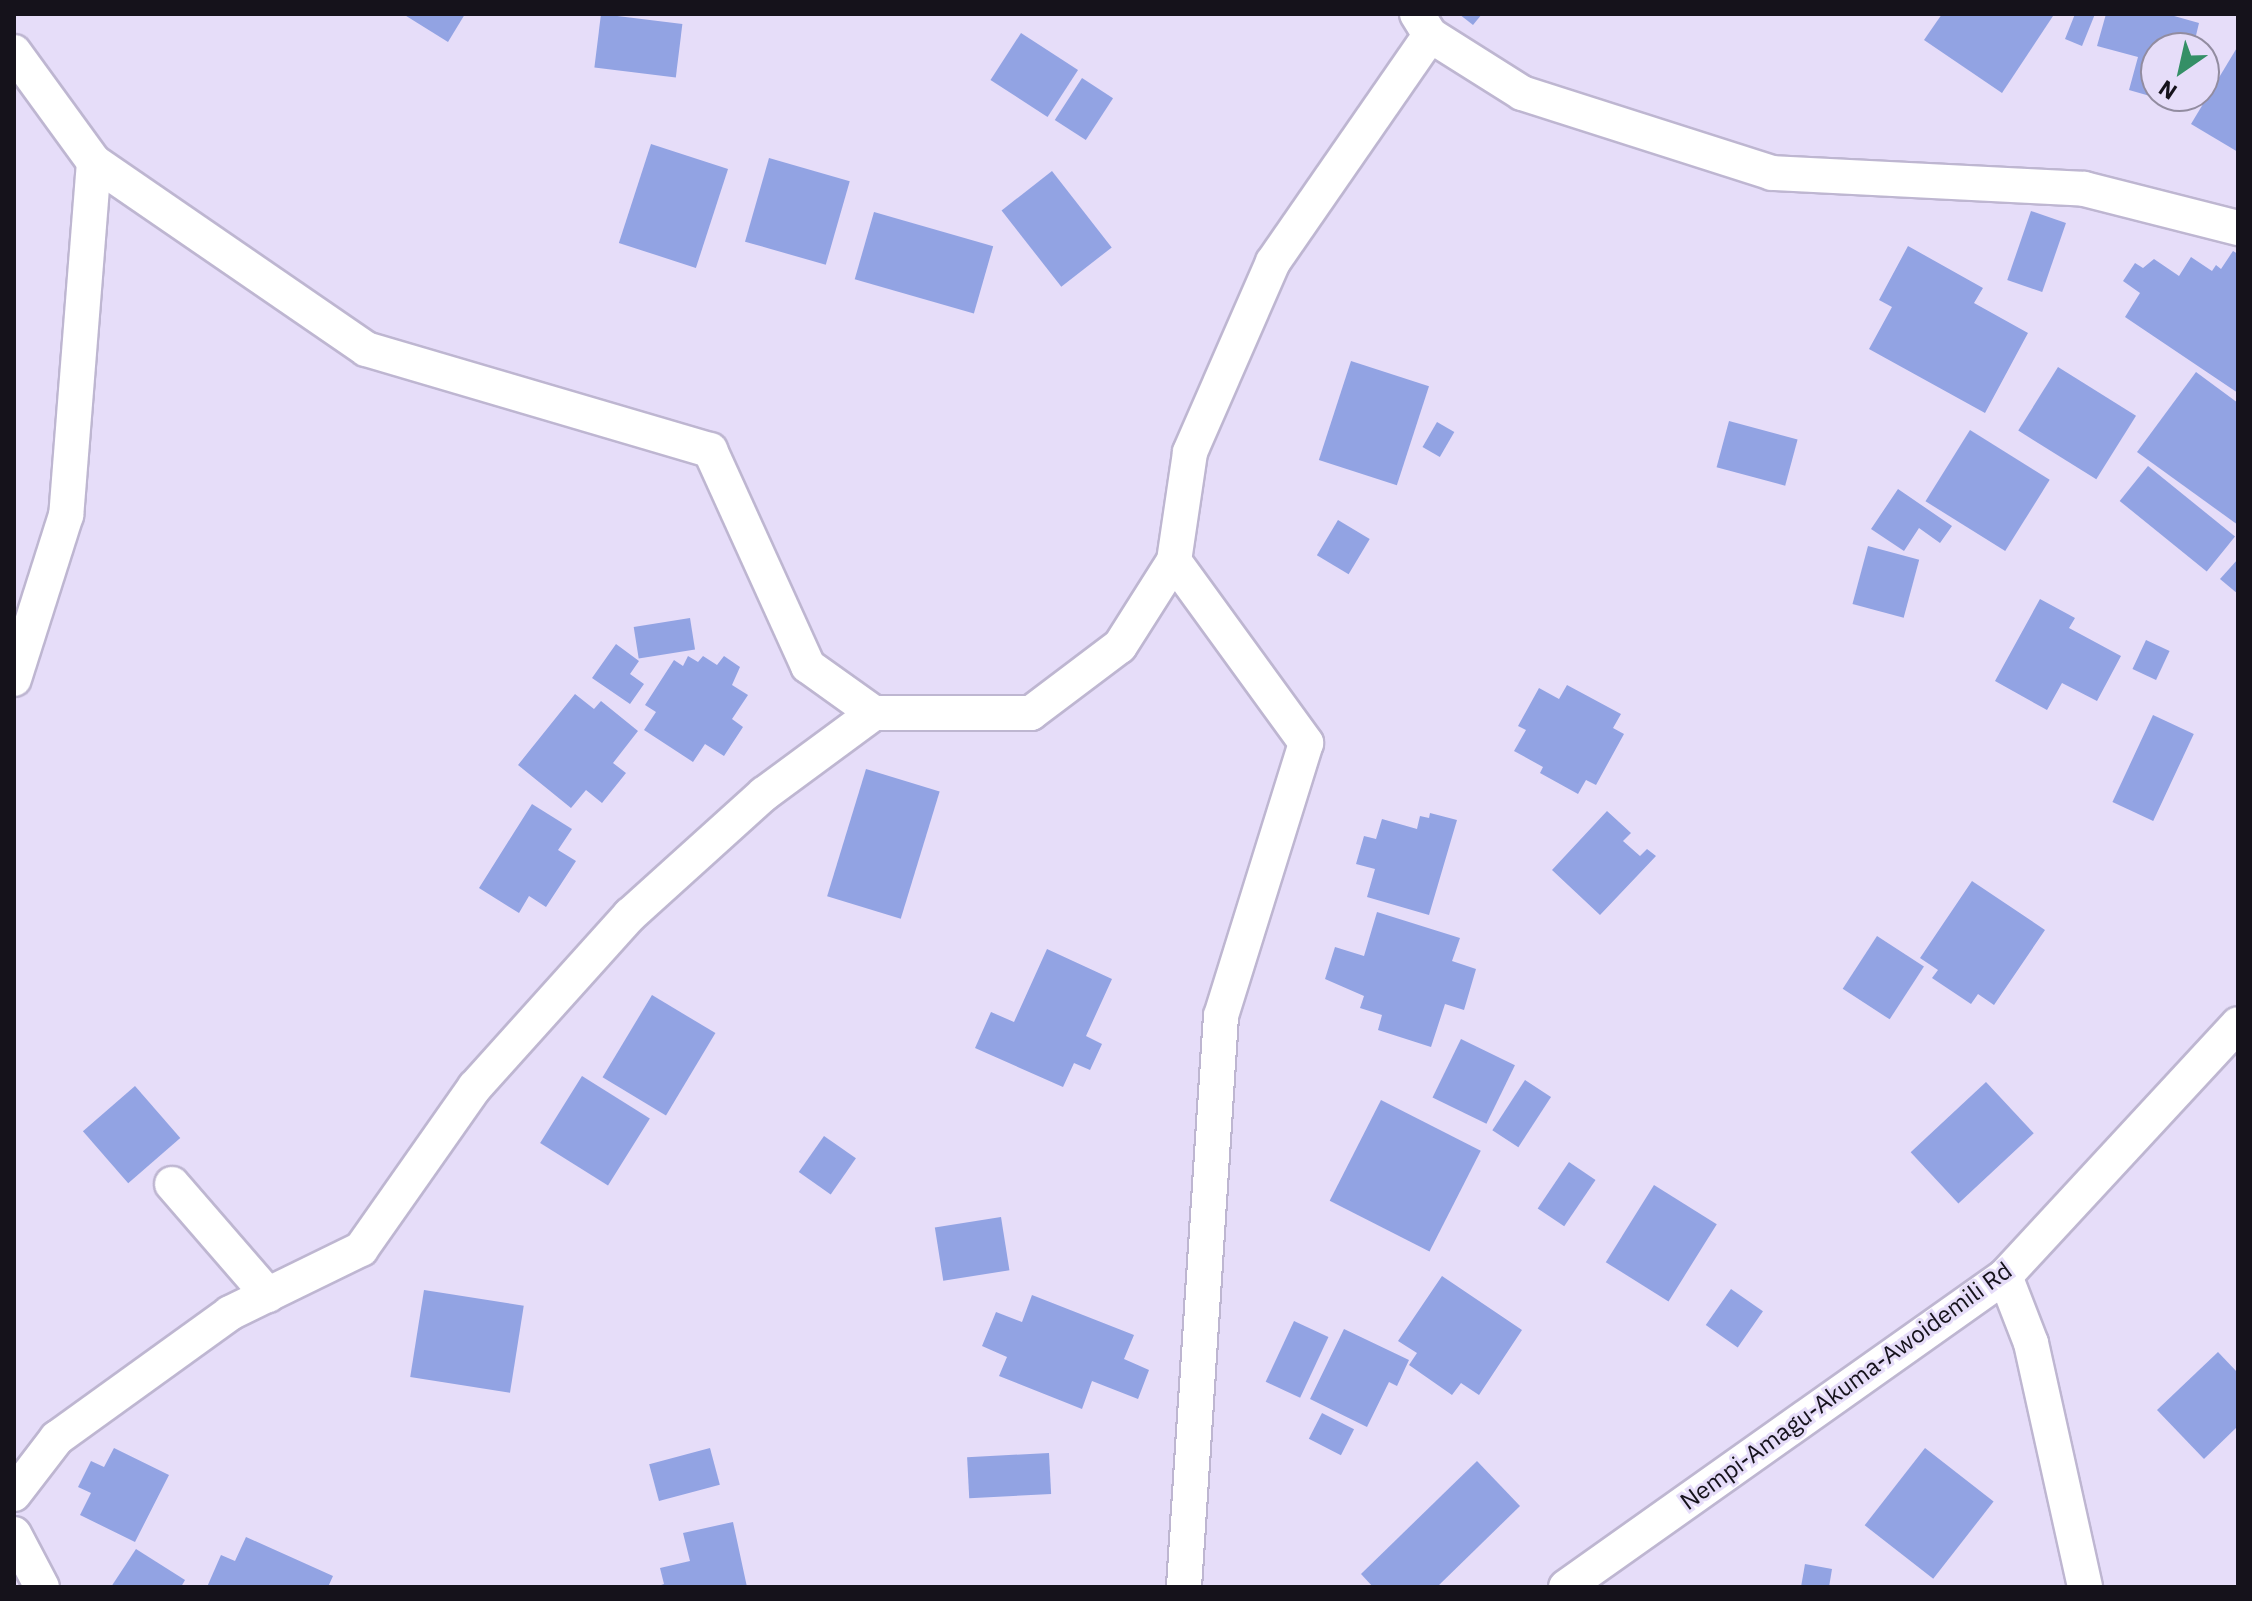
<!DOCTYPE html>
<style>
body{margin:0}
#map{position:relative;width:2252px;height:1601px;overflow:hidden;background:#e6ddf9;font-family:"IBM Plex Sans",sans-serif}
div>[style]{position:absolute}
.building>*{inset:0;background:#92a3e3;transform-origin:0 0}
.roads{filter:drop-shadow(2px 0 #beb6d1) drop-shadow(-2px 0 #beb6d1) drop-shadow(0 2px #beb6d1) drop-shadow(0 -2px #beb6d1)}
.minor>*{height:34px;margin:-17px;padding:0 17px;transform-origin:17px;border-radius:17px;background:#fff}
span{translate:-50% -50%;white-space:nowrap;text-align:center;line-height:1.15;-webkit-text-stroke:6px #e6ddf9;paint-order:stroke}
.street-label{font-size:24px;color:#15121b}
.frame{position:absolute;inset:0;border:16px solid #15121b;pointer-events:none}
.north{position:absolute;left:2140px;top:32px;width:80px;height:80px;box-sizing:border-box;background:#e6ddf9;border:2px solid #928ca0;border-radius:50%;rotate:214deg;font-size:22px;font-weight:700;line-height:32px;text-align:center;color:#15121b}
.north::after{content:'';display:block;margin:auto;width:28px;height:36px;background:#348f66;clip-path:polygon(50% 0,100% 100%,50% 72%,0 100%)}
</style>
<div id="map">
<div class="building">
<i style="clip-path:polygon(403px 14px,465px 14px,448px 42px)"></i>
<i style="left:601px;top:14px;width:82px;height:54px;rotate:7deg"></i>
<i style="clip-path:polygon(1459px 14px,1482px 14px,1473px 25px)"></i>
<i style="clip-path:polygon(1942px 14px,2050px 14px,2053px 16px,2002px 93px,1924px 40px)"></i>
<i style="clip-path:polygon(2075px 14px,2095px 14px,2082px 46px,2065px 39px)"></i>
<i style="clip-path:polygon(2106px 14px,2167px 14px,2199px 23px,2193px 48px,2156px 48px,2156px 96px,2180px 96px,2178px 104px,2129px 90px,2138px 57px,2097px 46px)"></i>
<i style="left:1021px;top:33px;width:68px;height:56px;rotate:33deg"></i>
<i style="clip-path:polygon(2238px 46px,2238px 152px,2191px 124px)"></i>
<i style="left:1082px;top:78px;width:37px;height:50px;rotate:33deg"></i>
<i style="left:651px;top:144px;width:81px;height:104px;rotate:18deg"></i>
<i style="left:769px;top:158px;width:84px;height:87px;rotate:16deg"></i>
<i style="left:1052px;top:171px;width:97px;height:64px;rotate:52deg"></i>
<i style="left:2031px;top:211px;width:37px;height:73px;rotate:19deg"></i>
<i style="left:874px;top:212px;width:124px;height:70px;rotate:16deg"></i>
<i style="clip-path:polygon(1908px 246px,1983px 288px,1974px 303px,2028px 333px,1985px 413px,1869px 349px,1892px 307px,1879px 300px)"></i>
<i style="clip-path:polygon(2233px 251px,2238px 254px,2238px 393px,2125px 317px,2140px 293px,2123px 281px,2135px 263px,2143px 268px,2154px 259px,2179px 276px,2191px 257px,2212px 271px,2216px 265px,2221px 269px)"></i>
<i style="left:1351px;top:361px;width:82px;height:104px;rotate:18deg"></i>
<i style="left:2058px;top:367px;width:92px;height:75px;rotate:32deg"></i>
<i style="clip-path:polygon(2196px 372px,2238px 403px,2238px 525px,2137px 452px)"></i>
<i style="left:1729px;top:421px;width:71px;height:48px;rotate:15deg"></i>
<i style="left:1437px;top:422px;width:20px;height:29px;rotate:30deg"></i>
<i style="left:1970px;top:430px;width:94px;height:84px;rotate:32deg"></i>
<i style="left:2148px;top:466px;width:112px;height:45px;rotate:39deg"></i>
<i style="clip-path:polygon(1898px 489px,1952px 526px,1940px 543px,1919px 528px,1904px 551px,1871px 529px)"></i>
<i style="left:1338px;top:520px;width:37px;height:41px;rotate:31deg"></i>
<i style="left:1868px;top:546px;width:53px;height:60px;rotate:15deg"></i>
<i style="clip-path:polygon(2238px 559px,2238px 594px,2220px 579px)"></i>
<i style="clip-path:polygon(2040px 599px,2075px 618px,2069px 628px,2121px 656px,2097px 701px,2062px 683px,2047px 710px,1995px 681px)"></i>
<i style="left:690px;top:618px;width:32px;height:57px;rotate:81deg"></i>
<i style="left:2146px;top:640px;width:26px;height:32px;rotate:25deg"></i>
<i style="clip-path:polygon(616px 644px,639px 661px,630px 674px,644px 684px,630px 704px,592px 678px)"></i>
<i style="clip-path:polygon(688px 656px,698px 662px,703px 656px,717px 665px,724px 656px,740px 667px,732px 685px,748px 695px,732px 719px,743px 727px,724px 756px,705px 744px,693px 762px,644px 730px,656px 712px,645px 705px,674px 660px,683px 666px)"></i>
<i style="clip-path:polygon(1567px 685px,1621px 714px,1613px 728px,1624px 734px,1596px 785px,1586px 780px,1578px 794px,1540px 773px,1543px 767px,1514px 751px,1526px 730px,1518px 726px,1539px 688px,1559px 699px)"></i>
<i style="clip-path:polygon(575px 694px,594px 709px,601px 701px,638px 731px,613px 763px,626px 773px,602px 803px,586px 790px,571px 808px,518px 765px)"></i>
<i style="left:2153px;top:715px;width:45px;height:96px;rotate:25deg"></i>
<i style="left:866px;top:769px;width:77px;height:133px;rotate:17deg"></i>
<i style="clip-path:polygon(532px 804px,572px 829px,558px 850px,576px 861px,546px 907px,529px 896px,519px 913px,479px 888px)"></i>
<i style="clip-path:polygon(1607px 811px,1631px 833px,1623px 841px,1640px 856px,1647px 849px,1656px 856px,1600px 915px,1552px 870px)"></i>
<i style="clip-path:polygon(1430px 813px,1457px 820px,1429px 915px,1367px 897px,1375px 869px,1356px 864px,1364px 836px,1376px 839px,1382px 819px,1417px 829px,1420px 816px,1429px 818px)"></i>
<i style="clip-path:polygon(1972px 881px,2045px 930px,1994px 1005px,1978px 994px,1971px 1004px,1932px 978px,1938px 970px,1920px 958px)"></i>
<i style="clip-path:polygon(1377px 912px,1460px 938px,1452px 961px,1476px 969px,1464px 1010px,1445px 1004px,1431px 1047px,1378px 1030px,1382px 1015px,1360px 1008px,1364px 996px,1325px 979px,1335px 947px,1364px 956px)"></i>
<i style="left:1877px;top:936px;width:56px;height:63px;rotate:33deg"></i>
<i style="clip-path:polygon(1047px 949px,1112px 979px,1086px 1036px,1102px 1044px,1090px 1070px,1074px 1063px,1063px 1087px,975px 1048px,991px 1012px,1014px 1022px)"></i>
<i style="left:652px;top:995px;width:74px;height:96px;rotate:31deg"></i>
<i style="left:1461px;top:1039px;width:60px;height:65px;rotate:26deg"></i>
<i style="left:582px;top:1076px;width:80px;height:79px;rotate:32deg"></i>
<i style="left:1525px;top:1080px;width:31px;height:60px;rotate:33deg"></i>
<i style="left:1986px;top:1082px;width:70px;height:103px;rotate:47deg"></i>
<i style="left:135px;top:1086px;width:69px;height:69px;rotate:49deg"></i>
<i style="left:1381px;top:1100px;width:112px;height:113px;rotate:27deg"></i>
<i style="left:824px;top:1136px;width:39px;height:44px;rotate:35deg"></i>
<i style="left:1569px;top:1162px;width:32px;height:56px;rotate:34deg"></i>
<i style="left:1654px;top:1185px;width:74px;height:91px;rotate:32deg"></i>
<i style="left:1001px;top:1217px;width:54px;height:67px;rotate:81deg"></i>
<i style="clip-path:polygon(1442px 1276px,1522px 1330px,1479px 1395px,1461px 1383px,1452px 1395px,1409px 1365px,1417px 1353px,1398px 1341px)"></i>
<i style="left:1731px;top:1289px;width:39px;height:44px;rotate:35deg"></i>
<i style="left:424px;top:1290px;width:101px;height:88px;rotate:9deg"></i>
<i style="clip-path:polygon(1032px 1295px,1134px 1335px,1124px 1359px,1149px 1370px,1138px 1399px,1092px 1381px,1082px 1409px,999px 1376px,1007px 1357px,982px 1346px,996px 1312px,1022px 1322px)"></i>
<i style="left:1294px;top:1321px;width:38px;height:67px;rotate:25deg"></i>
<i style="clip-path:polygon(1344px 1329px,1409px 1360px,1397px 1386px,1389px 1382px,1367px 1427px,1310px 1399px)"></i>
<i style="clip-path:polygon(2218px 1352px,2238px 1373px,2238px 1426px,2204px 1459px,2157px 1410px)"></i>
<i style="left:1322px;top:1413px;width:36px;height:29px;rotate:27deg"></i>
<i style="clip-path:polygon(114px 1448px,169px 1475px,135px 1542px,80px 1515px,91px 1493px,78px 1487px,91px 1461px,104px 1467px)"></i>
<i style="left:710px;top:1448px;width:38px;height:63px;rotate:75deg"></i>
<i style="left:1925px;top:1448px;width:87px;height:98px;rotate:38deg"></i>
<i style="left:1049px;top:1453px;width:41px;height:82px;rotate:87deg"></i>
<i style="clip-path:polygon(1477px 1461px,1520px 1506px,1437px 1587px,1373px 1587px,1361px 1574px)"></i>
<i style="clip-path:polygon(733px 1522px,747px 1587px,655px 1587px,664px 1584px,660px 1568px,690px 1561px,683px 1533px)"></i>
<i style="clip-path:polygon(246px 1537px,333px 1576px,328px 1587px,207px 1587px,221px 1555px,235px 1561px)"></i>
<i style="clip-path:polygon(136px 1549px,185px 1580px,181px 1587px,111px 1587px)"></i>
<i style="clip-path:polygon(1805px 1564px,1832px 1569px,1829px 1587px,1801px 1587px)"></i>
</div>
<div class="roads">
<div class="minor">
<i style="left:1417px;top:14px;width:25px;rotate:58deg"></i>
<i style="left:1430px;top:35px;width:109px;rotate:32.2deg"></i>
<i style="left:1522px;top:93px;width:262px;rotate:17.7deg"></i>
<i style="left:1772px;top:173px;width:312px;rotate:2.9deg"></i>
<i style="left:2084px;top:189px;width:159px;rotate:14.2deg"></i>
<i style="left:14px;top:52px;width:136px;rotate:54deg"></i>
<i style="left:94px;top:162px;width:354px;rotate:94.5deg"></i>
<i style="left:66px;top:515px;width:172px;rotate:107.6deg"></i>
<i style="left:94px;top:162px;width:330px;rotate:34.5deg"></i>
<i style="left:366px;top:349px;width:359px;rotate:16.4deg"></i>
<i style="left:710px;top:450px;width:237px;rotate:65.6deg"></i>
<i style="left:808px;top:666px;width:81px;rotate:35.5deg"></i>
<i style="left:874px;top:713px;width:157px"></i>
<i style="left:1031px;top:713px;width:111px;rotate:-37deg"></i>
<i style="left:1120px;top:646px;width:101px;rotate:-57.6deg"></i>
<i style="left:1174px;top:561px;width:110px;rotate:-81.6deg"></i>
<i style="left:1190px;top:452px;width:207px;rotate:-66.4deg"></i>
<i style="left:1273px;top:262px;width:276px;rotate:-55.3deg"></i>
<i style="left:1174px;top:561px;width:225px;rotate:54deg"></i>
<i style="left:1306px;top:743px;width:286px;rotate:107.3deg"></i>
<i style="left:1221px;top:1016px;width:572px;rotate:93.71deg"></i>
<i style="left:172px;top:1184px;width:147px;rotate:49.1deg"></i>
<i style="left:2005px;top:1276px;width:72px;rotate:68.8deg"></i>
<i style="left:2031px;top:1343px;width:250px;rotate:77.5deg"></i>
<i style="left:14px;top:1494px;width:71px;rotate:-52.5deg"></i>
<i style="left:57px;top:1438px;width:213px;rotate:-35.8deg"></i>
<i style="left:230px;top:1313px;width:146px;rotate:-26deg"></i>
<i style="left:361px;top:1249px;width:198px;rotate:-54.9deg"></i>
<i style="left:475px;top:1087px;width:232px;rotate:-48deg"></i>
<i style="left:630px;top:915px;width:181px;rotate:-42.1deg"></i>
<i style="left:764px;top:794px;width:137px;rotate:-36.4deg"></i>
<i style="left:14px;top:1534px;width:60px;rotate:62.2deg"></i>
<i style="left:1566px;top:1587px;width:538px;rotate:-35.31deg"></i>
<i style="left:2005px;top:1276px;width:343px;rotate:-47.2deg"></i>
</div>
</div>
<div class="street-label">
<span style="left:1846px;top:1386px;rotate:-36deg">Nempi-Amagu-Akuma-Awoidemili Rd</span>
</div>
<div class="frame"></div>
<div class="north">N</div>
</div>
